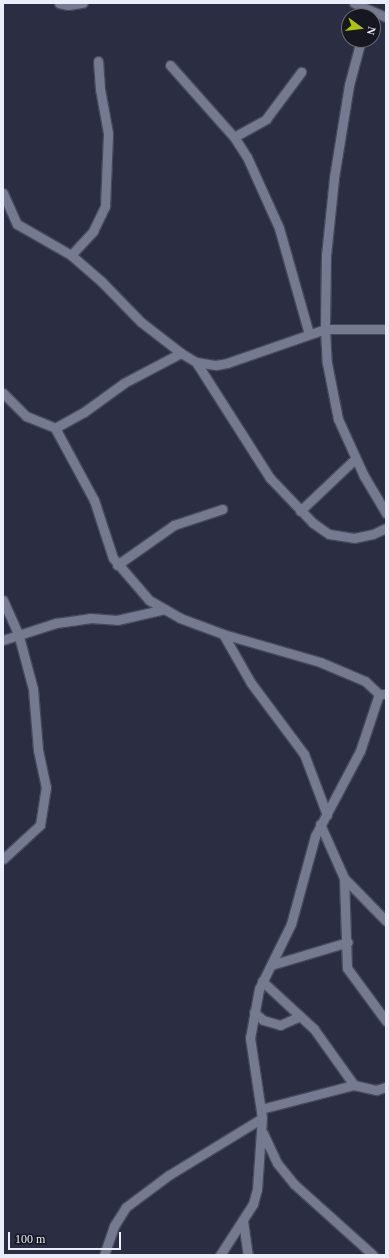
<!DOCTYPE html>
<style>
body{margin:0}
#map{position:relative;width:389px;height:1258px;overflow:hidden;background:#2b2e42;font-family:"Times New Roman",serif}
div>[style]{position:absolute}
.roads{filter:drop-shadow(1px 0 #474a5a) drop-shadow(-1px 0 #474a5a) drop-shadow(0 1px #474a5a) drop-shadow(0 -1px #474a5a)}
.minor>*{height:9px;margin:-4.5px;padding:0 4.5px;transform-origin:4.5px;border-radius:4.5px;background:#767a91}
span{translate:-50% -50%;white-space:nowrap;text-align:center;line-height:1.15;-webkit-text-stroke:4px #161720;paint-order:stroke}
.frame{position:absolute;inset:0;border:4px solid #eaedfa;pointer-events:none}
.north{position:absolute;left:341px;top:8px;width:40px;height:40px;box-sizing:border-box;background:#161720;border:1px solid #6b6d77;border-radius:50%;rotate:105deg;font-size:11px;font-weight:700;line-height:16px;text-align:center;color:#eaedfa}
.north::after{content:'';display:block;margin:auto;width:14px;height:18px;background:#adc60d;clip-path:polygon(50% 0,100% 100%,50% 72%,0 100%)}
.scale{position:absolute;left:8px;top:1232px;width:113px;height:18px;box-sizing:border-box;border:2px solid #eaedfa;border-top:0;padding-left:5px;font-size:12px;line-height:14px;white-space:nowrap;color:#eaedfa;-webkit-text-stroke:3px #161720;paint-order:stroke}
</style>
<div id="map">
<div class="roads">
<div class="minor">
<i style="left:59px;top:3px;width:9px;rotate:13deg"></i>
<i style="left:68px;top:5px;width:15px;rotate:-8deg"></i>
<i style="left:354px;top:3px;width:35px;rotate:24deg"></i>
<i style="left:361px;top:40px;width:47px;rotate:104.9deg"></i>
<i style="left:349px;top:85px;width:94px;rotate:99.2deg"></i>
<i style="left:334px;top:178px;width:77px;rotate:95.9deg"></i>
<i style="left:326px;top:255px;width:74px;rotate:90.8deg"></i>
<i style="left:325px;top:329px;width:34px;rotate:87deg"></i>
<i style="left:327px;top:363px;width:57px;rotate:78.9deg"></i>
<i style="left:338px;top:419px;width:63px;rotate:65.5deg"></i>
<i style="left:364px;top:476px;width:43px;rotate:59.3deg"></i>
<i style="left:170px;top:65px;width:96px;rotate:48.4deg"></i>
<i style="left:234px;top:137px;width:24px;rotate:57deg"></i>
<i style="left:247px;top:157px;width:78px;rotate:65.7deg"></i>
<i style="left:279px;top:228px;width:110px;rotate:74.2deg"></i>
<i style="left:234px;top:137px;width:37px;rotate:-29deg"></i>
<i style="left:266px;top:119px;width:59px;rotate:-53.3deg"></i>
<i style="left:3px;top:193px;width:34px;rotate:66deg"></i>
<i style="left:17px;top:224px;width:62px;rotate:29.9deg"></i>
<i style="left:71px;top:255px;width:40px;rotate:41deg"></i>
<i style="left:101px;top:281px;width:57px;rotate:45.7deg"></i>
<i style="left:141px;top:322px;width:51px;rotate:37.8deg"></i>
<i style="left:181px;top:353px;width:17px;rotate:31deg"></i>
<i style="left:196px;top:362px;width:20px;rotate:9deg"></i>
<i style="left:216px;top:365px;width:11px;rotate:-10deg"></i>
<i style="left:227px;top:363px;width:104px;rotate:-19.1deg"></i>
<i style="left:325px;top:329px;width:61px"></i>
<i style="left:71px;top:255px;width:33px;rotate:-47deg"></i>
<i style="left:93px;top:231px;width:28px;rotate:-64deg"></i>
<i style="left:105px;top:206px;width:73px;rotate:-87.6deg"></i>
<i style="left:108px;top:133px;width:45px;rotate:-100.3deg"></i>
<i style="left:100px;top:89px;width:28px;rotate:-94deg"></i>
<i style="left:196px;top:362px;width:138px;rotate:57.5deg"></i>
<i style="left:270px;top:478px;width:62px;rotate:46.3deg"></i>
<i style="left:313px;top:523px;width:19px;rotate:35deg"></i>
<i style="left:329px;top:534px;width:25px;rotate:9deg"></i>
<i style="left:354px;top:538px;width:19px;rotate:-12deg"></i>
<i style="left:373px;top:534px;width:14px;rotate:-25deg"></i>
<i style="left:3px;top:393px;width:33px;rotate:45deg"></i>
<i style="left:26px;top:416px;width:31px;rotate:22deg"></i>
<i style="left:55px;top:428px;width:82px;rotate:61.6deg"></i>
<i style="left:94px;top:500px;width:61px;rotate:71.9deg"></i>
<i style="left:113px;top:558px;width:55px;rotate:49.4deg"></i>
<i style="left:149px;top:600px;width:36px;rotate:30deg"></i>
<i style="left:180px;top:618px;width:46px;rotate:20.4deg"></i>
<i style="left:223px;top:634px;width:101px;rotate:16.1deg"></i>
<i style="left:320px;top:662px;width:49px;rotate:22.9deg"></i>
<i style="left:365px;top:681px;width:19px;rotate:43deg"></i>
<i style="left:379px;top:694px;width:7px"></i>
<i style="left:55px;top:428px;width:33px;rotate:-29deg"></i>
<i style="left:84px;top:412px;width:49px;rotate:-35.9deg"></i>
<i style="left:124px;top:383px;width:64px;rotate:-27.8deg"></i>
<i style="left:300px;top:511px;width:76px;rotate:-43.4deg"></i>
<i style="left:117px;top:565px;width:70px;rotate:-35.1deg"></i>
<i style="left:174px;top:525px;width:51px;rotate:-18.4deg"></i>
<i style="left:3px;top:600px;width:36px;rotate:66deg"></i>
<i style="left:18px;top:633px;width:58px;rotate:75deg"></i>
<i style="left:33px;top:689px;width:61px;rotate:85.3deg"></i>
<i style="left:38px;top:750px;width:38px;rotate:78deg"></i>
<i style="left:46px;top:787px;width:38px;rotate:99deg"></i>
<i style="left:40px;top:825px;width:50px;rotate:137.4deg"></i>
<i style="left:223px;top:634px;width:56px;rotate:60.3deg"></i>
<i style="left:251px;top:683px;width:89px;rotate:53.3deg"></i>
<i style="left:304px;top:754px;width:65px;rotate:69.3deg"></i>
<i style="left:3px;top:640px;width:56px;rotate:-17.8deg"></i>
<i style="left:56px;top:623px;width:34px;rotate:-8deg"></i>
<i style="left:90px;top:618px;width:27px;rotate:4deg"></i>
<i style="left:117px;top:620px;width:49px;rotate:-12.9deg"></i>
<i style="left:320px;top:824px;width:59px;rotate:66deg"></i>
<i style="left:344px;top:878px;width:60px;rotate:45.7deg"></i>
<i style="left:344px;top:878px;width:90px;rotate:88.1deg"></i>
<i style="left:347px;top:968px;width:66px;rotate:53.7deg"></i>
<i style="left:271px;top:965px;width:80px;rotate:-16.6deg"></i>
<i style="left:262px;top:981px;width:71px;rotate:42.7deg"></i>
<i style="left:314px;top:1029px;width:69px;rotate:54.5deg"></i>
<i style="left:254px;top:1012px;width:12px;rotate:42deg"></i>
<i style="left:263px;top:1020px;width:18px;rotate:16deg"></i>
<i style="left:280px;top:1025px;width:22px;rotate:-24deg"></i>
<i style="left:261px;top:1109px;width:96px;rotate:-14.5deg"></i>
<i style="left:354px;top:1085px;width:23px;rotate:13deg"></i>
<i style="left:376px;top:1090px;width:10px;rotate:-17deg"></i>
<i style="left:263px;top:1133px;width:33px;rotate:65deg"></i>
<i style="left:277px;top:1163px;width:27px;rotate:51deg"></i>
<i style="left:294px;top:1184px;width:106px;rotate:41.9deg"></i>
<i style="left:243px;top:1221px;width:34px;rotate:82deg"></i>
<i style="left:104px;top:1255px;width:31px;rotate:-71deg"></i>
<i style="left:114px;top:1226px;width:22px;rotate:-58deg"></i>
<i style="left:126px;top:1207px;width:54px;rotate:-36.7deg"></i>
<i style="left:169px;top:1175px;width:109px;rotate:-31.5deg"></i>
<i style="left:220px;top:1255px;width:61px;rotate:-57.1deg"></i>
<i style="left:253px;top:1204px;width:16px;rotate:-75deg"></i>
<i style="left:257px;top:1189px;width:71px;rotate:-86deg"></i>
<i style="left:262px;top:1118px;width:81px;rotate:-98.5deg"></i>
<i style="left:250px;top:1038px;width:50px;rotate:-79.6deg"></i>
<i style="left:259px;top:989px;width:72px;rotate:-63.8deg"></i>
<i style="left:291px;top:924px;width:91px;rotate:-74.7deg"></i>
<i style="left:315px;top:836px;width:96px;rotate:-62.1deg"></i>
<i style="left:360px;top:751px;width:60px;rotate:-71.6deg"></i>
</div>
</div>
<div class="frame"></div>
<div class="north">N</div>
<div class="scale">100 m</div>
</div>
